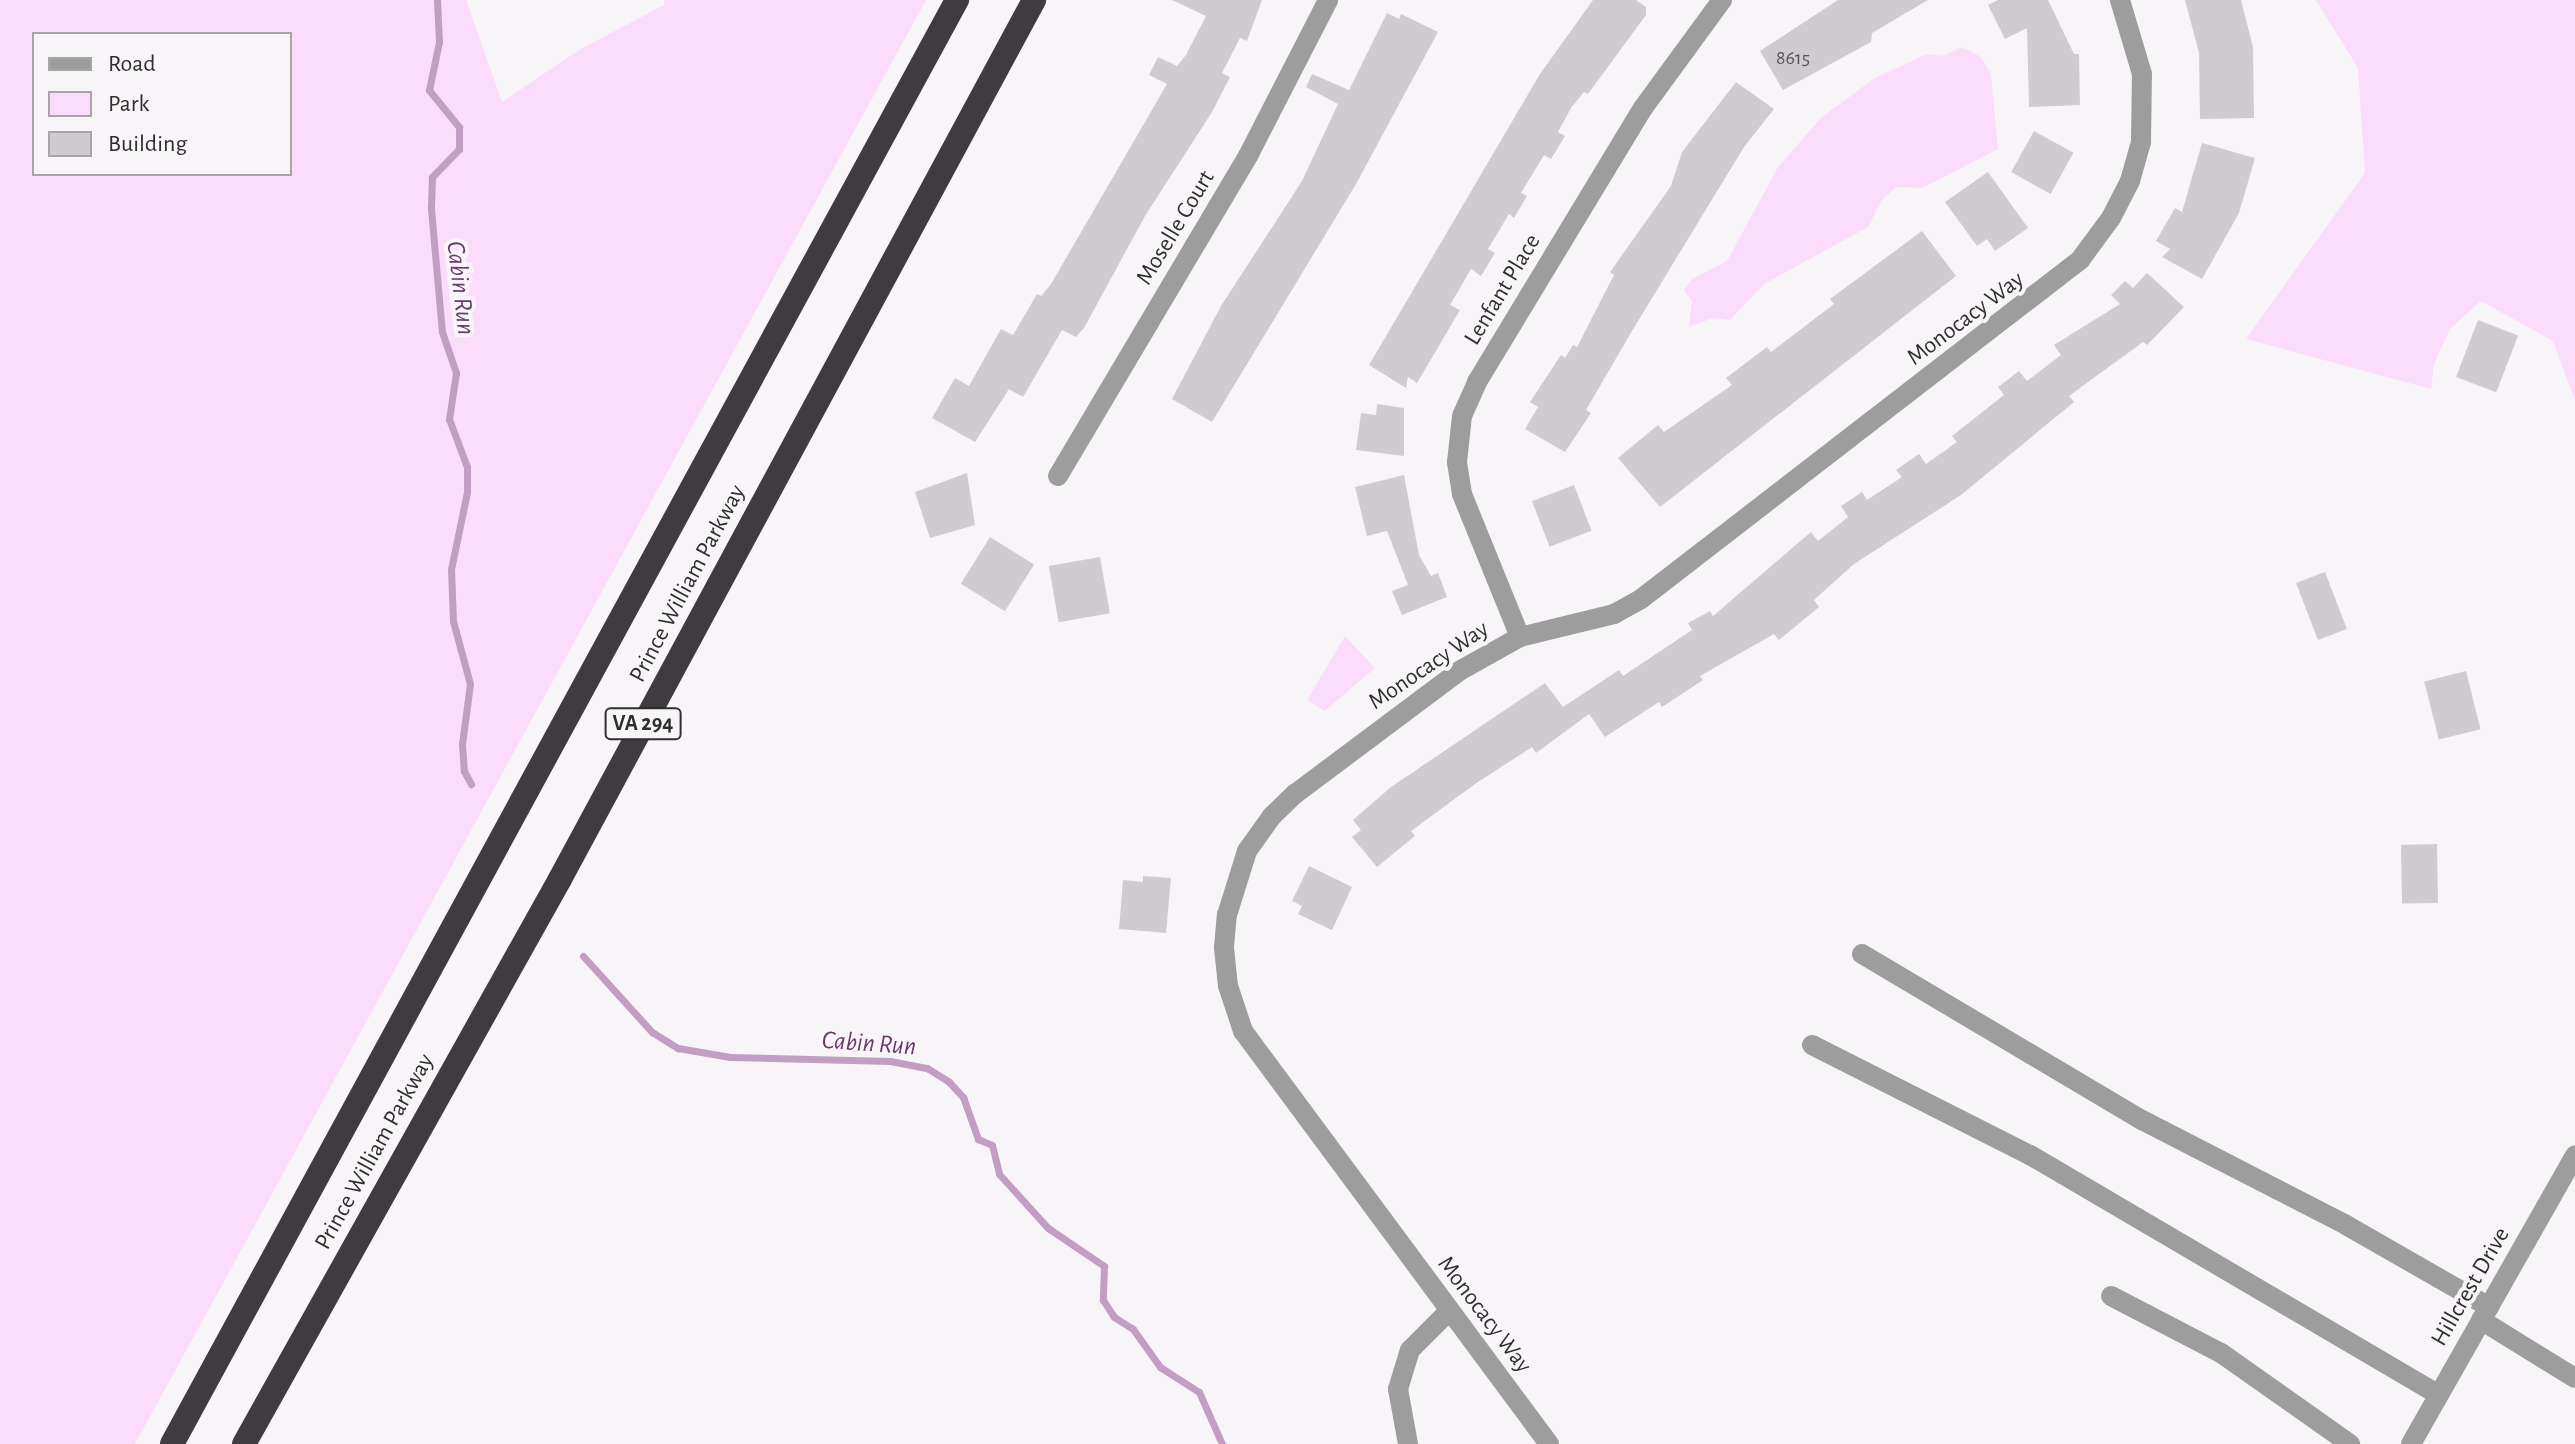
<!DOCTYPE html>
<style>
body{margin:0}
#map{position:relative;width:2575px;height:1444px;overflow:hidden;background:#f8f5f8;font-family:"Alegreya Sans",sans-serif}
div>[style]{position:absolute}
.green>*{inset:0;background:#fbdcfb}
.stream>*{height:7px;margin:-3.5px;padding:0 3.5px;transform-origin:3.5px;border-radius:3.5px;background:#c19ec2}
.building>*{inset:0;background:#cfcccf;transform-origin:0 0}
.minor>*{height:20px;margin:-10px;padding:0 10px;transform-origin:10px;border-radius:10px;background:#9e9d9e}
.highway>*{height:24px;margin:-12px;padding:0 12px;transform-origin:12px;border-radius:12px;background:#3f3c3f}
span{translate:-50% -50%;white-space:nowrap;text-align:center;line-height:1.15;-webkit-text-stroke:8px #f8f5f8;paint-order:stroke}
.number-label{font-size:20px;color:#575657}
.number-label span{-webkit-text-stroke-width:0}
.shield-label span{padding:2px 6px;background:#f8f5f8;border:2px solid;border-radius:6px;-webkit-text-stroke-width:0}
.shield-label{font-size:22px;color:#2f2e2f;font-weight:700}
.street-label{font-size:24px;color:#2f2e2f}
.water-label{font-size:26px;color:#683a6a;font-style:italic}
.legend{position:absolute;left:32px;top:32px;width:260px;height:144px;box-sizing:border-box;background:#f8f5f8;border:2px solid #a8a5a8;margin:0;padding:10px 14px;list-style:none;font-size:24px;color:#2f2e2f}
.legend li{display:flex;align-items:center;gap:16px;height:40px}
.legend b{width:40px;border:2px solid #a8a5a8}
</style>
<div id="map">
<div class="green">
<i style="clip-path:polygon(evenodd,0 0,466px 0,502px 102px,579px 50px,664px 5px,664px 0,926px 0,135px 1444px,0 1444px,0 0,34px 34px,290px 34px,290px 174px,34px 174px,34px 34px)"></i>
<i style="clip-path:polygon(2316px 0,2575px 0,2575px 401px,2553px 341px,2481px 301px,2450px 329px,2434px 364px,2431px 389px,2246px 339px,2365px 173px,2358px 68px)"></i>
<i style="clip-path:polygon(1962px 47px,1981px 57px,1991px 74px,1998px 149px,1922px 188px,1896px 187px,1881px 201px,1868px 227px,1764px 284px,1730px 320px,1713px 318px,1689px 327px,1692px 301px,1684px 290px,1692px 279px,1727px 261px,1778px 167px,1822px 117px,1875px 78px,1927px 54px,1943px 56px)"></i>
<i style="clip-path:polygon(1345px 636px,1375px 668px,1325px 711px,1307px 700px)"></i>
</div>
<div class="stream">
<i style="left:437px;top:0;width:42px;rotate:87.3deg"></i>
<i style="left:439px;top:42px;width:49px;rotate:101.8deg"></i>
<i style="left:429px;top:90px;width:48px;rotate:51deg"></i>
<i style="left:459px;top:127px;width:22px;rotate:90deg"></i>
<i style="left:459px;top:149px;width:39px;rotate:134deg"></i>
<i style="left:432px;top:177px;width:32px;rotate:92deg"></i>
<i style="left:431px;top:209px;width:123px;rotate:84.9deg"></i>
<i style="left:442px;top:332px;width:43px;rotate:71.1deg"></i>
<i style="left:456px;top:373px;width:47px;rotate:98.7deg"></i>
<i style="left:449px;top:419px;width:51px;rotate:69.4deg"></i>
<i style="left:467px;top:467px;width:25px;rotate:90deg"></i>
<i style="left:467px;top:492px;width:79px;rotate:101.7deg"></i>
<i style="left:451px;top:569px;width:52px;rotate:87.8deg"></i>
<i style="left:453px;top:621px;width:65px;rotate:74.9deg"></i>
<i style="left:470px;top:684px;width:61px;rotate:97.6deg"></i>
<i style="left:462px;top:744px;width:27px;rotate:86deg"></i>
<i style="left:464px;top:771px;width:15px;rotate:62deg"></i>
<i style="left:583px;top:956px;width:103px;rotate:47.8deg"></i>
<i style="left:652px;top:1032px;width:31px;rotate:32deg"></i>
<i style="left:678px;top:1048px;width:53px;rotate:9.8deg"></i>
<i style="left:730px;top:1057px;width:160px;rotate:1.4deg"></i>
<i style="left:890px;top:1061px;width:38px;rotate:11deg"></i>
<i style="left:927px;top:1068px;width:26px;rotate:32deg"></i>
<i style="left:949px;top:1082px;width:21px;rotate:47deg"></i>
<i style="left:963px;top:1097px;width:45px;rotate:70.3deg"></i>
<i style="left:978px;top:1139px;width:15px;rotate:23deg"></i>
<i style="left:992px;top:1145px;width:30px;rotate:76deg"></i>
<i style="left:999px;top:1174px;width:73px;rotate:47.8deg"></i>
<i style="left:1048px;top:1228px;width:68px;rotate:34.2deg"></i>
<i style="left:1104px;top:1266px;width:34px;rotate:92deg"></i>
<i style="left:1103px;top:1300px;width:20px;rotate:57deg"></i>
<i style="left:1114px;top:1317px;width:22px;rotate:32deg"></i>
<i style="left:1133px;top:1329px;width:47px;rotate:54.6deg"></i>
<i style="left:1160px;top:1367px;width:46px;rotate:32.7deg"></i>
<i style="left:1199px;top:1392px;width:57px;rotate:66.1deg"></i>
</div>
<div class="building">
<i style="clip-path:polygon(1172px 0,1262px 0,1247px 41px,1240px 38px,1222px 73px,1230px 77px,1212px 112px,1145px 216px,1084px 328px,1076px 337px,1062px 330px,1023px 397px,1009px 389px,975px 442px,932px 418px,955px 378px,969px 386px,1001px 329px,1013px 335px,1037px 294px,1041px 296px,1051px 284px,1167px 84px,1149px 75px,1158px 57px,1177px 66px,1186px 55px,1206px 16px)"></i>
<i style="clip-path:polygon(1593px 0,1636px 0,1646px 7px,1646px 15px,1588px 94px,1584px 92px,1571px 108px,1558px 132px,1565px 136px,1551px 159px,1544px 155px,1521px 193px,1527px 196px,1514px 218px,1509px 214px,1488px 249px,1495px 253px,1481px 276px,1471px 269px,1450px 305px,1460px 310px,1417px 383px,1408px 377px,1406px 388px,1369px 365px,1540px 74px)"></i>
<i style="clip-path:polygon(1838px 0,1928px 0,1872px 33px,1871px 42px,1783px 90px,1760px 51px)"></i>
<i style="clip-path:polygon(1998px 0,2048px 0,2074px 54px,2079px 54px,2080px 105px,2029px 107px,2027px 28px,2005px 39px,1988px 5px)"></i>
<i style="clip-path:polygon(2185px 0,2241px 0,2253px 47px,2254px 118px,2200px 119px,2199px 53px)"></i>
<i style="clip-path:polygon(1387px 13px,1399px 19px,1401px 14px,1438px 32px,1356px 184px,1212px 422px,1172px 399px,1221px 306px,1302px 181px,1338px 104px,1306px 87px,1312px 74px,1349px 90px)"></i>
<i style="clip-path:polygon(1736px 82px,1774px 109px,1744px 147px,1632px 331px,1586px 410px,1591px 413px,1565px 452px,1525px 429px,1538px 407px,1530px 402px,1561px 355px,1565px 358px,1573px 345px,1577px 347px,1614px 275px,1610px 272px,1671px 186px,1682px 152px)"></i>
<i style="left:2034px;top:131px;width:45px;height:47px;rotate:29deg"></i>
<i style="clip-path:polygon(2202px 143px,2255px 158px,2239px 213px,2202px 279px,2162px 257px,2170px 249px,2156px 241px,2175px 208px,2182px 212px)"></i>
<i style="clip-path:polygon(1988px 172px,2028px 228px,1995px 251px,1987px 239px,1977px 246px,1945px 202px)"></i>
<i style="clip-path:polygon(1922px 231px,1956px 276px,1660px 507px,1618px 458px,1658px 425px,1664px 432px,1732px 385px,1726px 378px,1767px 347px,1771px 352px,1834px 304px,1830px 299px)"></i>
<i style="clip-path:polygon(2147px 273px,2184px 307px,2147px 345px,2143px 342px,2069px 396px,2074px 402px,1961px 495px,1854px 564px,1814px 600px,1819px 607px,1779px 640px,1774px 634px,1700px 676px,1703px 680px,1662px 707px,1659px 702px,1605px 737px,1589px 714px,1536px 753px,1532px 747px,1475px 784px,1411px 831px,1415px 836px,1377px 867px,1352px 837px,1361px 830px,1353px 820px,1391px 787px,1545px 683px,1563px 707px,1619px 670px,1623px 676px,1692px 630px,1688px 623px,1710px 611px,1713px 616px,1811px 532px,1818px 541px,1848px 517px,1841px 506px,1862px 492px,1867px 500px,1902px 477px,1896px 470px,1919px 454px,1926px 464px,1957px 442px,1952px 436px,2004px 395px,1998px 387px,2019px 371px,2027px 381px,2061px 355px,2054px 345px,2120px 304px,2111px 295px,2125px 281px,2133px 288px)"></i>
<i style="left:2478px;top:320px;width:43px;height:61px;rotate:21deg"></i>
<i style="clip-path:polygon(1377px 404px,1404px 408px,1404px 456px,1356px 450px,1361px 413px,1376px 415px)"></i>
<i style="clip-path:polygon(967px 473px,975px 525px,930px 538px,915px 492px)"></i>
<i style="clip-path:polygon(1404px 475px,1419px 555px,1431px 576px,1438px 573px,1447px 597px,1402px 615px,1392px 591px,1408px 585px,1387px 531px,1367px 536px,1355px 487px)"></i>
<i style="left:1574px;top:485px;width:49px;height:45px;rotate:69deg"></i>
<i style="left:990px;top:537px;width:52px;height:55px;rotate:32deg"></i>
<i style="left:1100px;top:557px;width:57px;height:52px;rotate:80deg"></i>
<i style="left:2325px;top:572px;width:61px;height:31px;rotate:69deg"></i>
<i style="left:2466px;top:671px;width:60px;height:43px;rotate:76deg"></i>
<i style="left:2437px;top:844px;width:59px;height:36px;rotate:89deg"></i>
<i style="clip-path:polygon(1309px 866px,1352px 887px,1332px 930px,1298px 914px,1302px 906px,1292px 901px)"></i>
<i style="clip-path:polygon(1143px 876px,1171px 878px,1166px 933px,1119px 929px,1123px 880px,1143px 882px)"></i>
</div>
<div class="minor">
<i style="left:1058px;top:476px;width:374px;rotate:-59.3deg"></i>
<i style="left:1249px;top:154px;width:173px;rotate:-62.8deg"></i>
<i style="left:1520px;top:637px;width:154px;rotate:-112.1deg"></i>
<i style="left:1462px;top:494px;width:32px;rotate:-99deg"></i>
<i style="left:1457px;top:462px;width:46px;rotate:-83.8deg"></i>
<i style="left:1462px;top:416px;width:37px;rotate:-66deg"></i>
<i style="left:1477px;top:382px;width:320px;rotate:-58.8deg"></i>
<i style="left:1643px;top:108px;width:134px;rotate:-53.8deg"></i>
<i style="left:1862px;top:954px;width:326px;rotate:30.7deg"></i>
<i style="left:2142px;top:1120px;width:229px;rotate:27.2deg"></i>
<i style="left:2346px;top:1225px;width:165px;rotate:29.8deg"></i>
<i style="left:1812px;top:1045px;width:244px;rotate:26.8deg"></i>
<i style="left:2030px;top:1155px;width:474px;rotate:30.4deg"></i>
<i style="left:2111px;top:1296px;width:124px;rotate:27.4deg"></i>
<i style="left:2221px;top:1353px;width:158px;rotate:35.2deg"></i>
<i style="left:2481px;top:1320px;width:110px;rotate:31.7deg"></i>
<i style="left:1408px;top:1444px;width:56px;rotate:-100.3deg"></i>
<i style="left:1398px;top:1389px;width:41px;rotate:-72.9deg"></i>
<i style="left:1410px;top:1350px;width:55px;rotate:-45deg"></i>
<i style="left:1549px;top:1444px;width:514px;rotate:-126.54deg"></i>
<i style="left:1243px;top:1031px;width:47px;rotate:-108.4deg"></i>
<i style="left:1228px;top:986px;width:39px;rotate:-96deg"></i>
<i style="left:1224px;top:947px;width:32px;rotate:-85deg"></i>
<i style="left:1227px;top:915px;width:67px;rotate:-72.6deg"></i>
<i style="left:1247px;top:851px;width:43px;rotate:-54.5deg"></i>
<i style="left:1272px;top:816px;width:32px;rotate:-44deg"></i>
<i style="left:1295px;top:794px;width:207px;rotate:-36.8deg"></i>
<i style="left:1461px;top:670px;width:68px;rotate:-29.2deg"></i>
<i style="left:1520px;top:637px;width:97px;rotate:-13.7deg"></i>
<i style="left:1614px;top:614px;width:31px;rotate:-29deg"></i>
<i style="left:1641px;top:599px;width:555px;rotate:-37.68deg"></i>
<i style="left:2080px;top:260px;width:52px;rotate:-53.6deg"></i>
<i style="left:2111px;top:218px;width:42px;rotate:-62.8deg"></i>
<i style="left:2130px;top:181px;width:41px;rotate:-74.2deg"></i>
<i style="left:2141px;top:142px;width:68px;rotate:-89.2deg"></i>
<i style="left:2142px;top:74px;width:77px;rotate:-106.6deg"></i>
<i style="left:2411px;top:1444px;width:332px;rotate:-60.4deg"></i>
</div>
<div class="highway">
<i style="left:172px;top:1444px;width:1644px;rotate:-61.47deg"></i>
<i style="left:244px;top:1444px;width:647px;rotate:-60.78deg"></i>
<i style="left:560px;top:879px;width:999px;rotate:-61.66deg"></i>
</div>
<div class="number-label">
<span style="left:1793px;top:58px">8615</span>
</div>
<div class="shield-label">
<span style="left:643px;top:724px">VA 294</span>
</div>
<div class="street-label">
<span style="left:1176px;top:228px;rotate:-59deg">Moselle Court</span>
<span style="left:1503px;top:290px;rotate:-59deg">Lenfant Place</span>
<span style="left:1966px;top:319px;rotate:-37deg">Monocacy Way</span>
<span style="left:688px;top:584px;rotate:-62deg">Prince William Parkway</span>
<span style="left:1429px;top:666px;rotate:-34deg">Monocacy Way</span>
<span style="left:375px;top:1152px;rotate:-61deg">Prince William Parkway</span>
<span style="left:2471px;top:1287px;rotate:-60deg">Hillcrest Drive</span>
<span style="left:1484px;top:1315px;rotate:53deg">Monocacy Way</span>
</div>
<div class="water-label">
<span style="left:460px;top:288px;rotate:83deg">Cabin Run</span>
<span style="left:869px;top:1044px;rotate:4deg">Cabin Run</span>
</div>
<ul class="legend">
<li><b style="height:10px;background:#9e9d9e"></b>Road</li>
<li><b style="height:22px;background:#fbdcfb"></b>Park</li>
<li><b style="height:22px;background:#cfcccf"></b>Building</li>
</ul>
</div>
